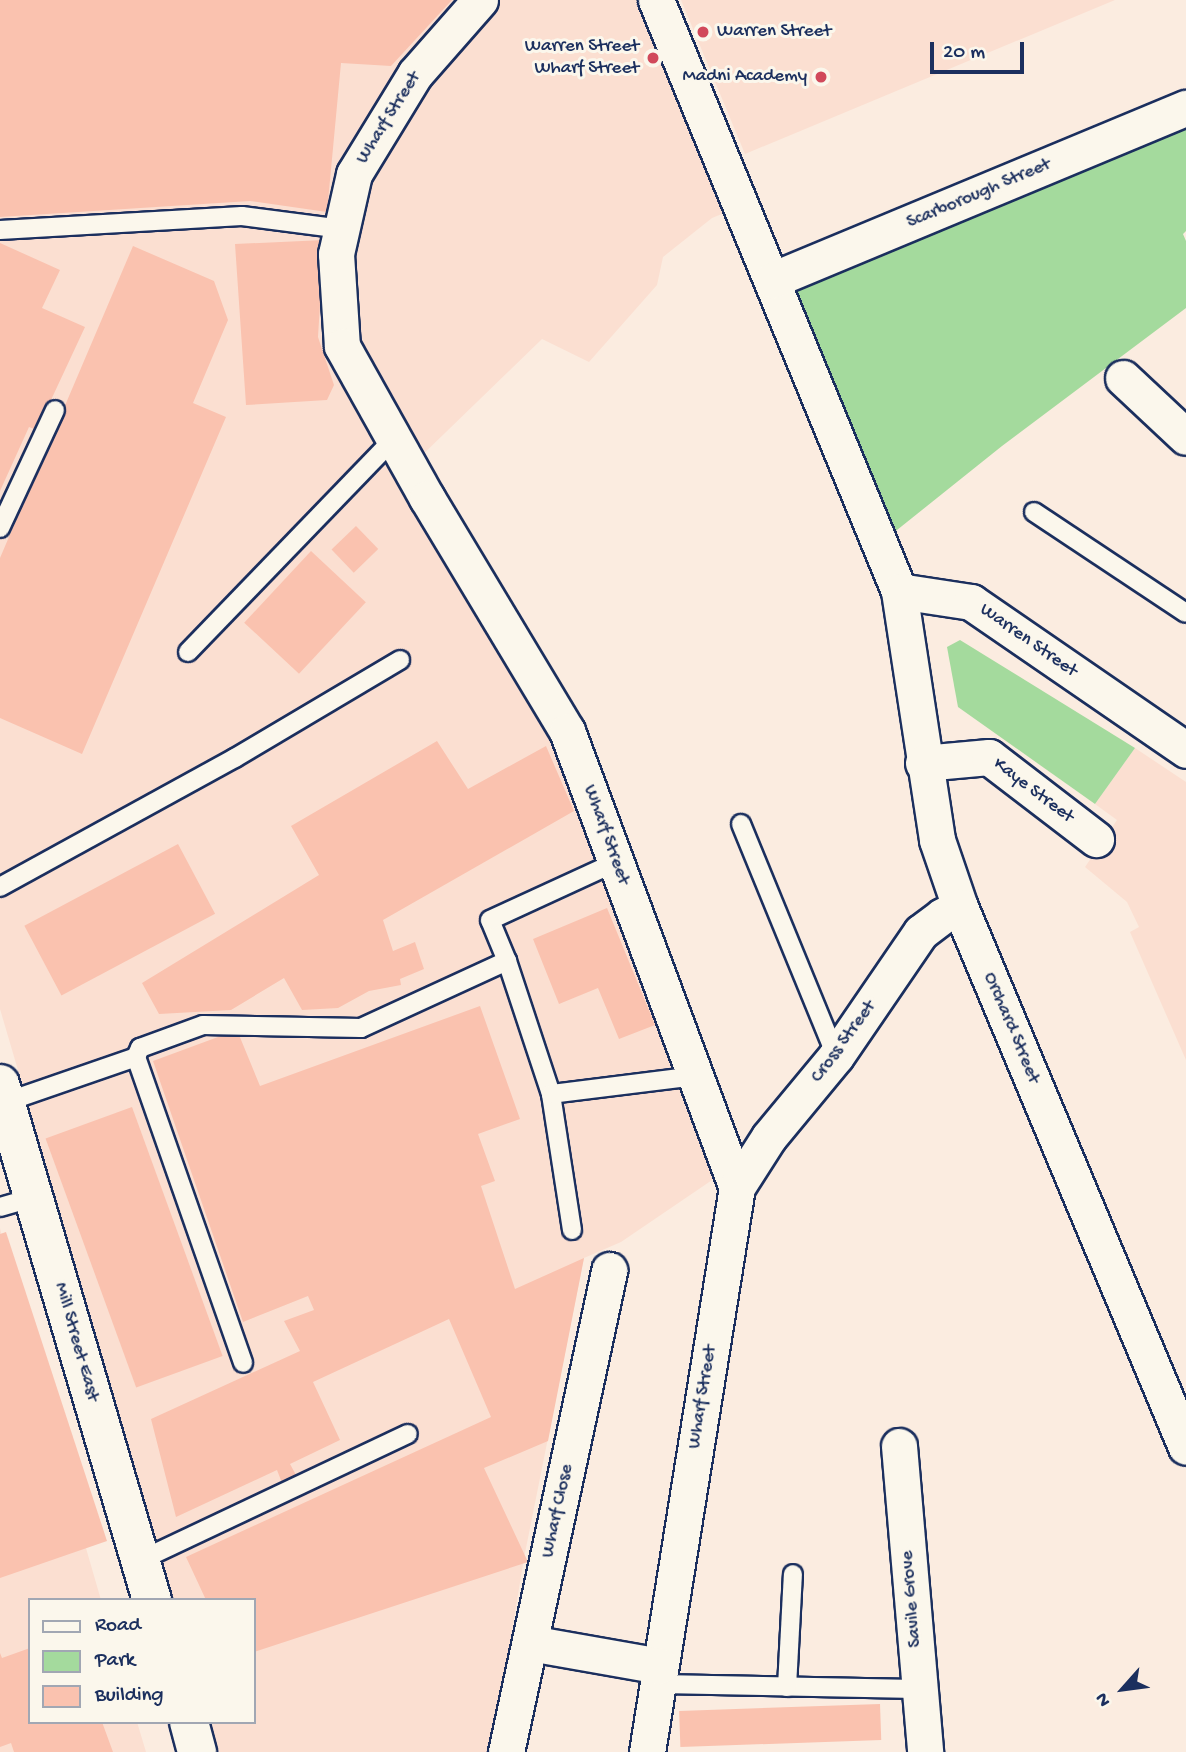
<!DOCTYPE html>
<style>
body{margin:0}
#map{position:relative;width:1186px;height:1752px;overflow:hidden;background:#fbece0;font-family:"Gochi Hand",sans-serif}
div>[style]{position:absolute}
.built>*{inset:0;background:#fbdfd1}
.green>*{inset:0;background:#a4da9d}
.building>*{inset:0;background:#fac2af;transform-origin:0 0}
.roads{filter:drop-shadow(2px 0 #1b2f5e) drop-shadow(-2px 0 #1b2f5e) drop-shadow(0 2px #1b2f5e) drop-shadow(0 -2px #1b2f5e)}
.lane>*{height:18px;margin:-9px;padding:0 9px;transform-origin:9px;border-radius:9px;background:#fbf7ec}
.street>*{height:35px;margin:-17.5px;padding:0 17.5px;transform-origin:17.5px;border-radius:17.5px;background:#fbf7ec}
.secondary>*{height:38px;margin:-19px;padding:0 19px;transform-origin:19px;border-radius:19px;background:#fbf7ec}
.dots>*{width:19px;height:19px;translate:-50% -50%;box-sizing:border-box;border:4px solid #fbf7ec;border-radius:50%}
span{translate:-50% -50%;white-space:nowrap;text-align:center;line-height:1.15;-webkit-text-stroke:6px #fbf7ec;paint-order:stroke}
.poi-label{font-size:19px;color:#1b2f5e}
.left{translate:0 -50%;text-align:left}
.right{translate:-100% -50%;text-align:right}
.street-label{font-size:19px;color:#1b2f5e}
.legend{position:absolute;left:28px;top:1598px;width:228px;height:126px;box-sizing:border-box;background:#fbf7ec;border:2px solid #a1a7b3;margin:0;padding:9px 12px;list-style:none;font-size:21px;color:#1b2f5e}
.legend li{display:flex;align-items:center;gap:14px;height:35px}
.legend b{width:35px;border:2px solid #a1a7b3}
.north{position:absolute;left:1088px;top:1654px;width:70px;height:70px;-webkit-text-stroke:5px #fbf7ec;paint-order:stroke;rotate:242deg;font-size:19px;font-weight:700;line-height:28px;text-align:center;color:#1b2f5e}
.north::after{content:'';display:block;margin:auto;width:24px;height:32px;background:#1b2f5e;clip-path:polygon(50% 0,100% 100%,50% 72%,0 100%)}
.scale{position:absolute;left:930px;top:42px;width:94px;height:32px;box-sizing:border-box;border:4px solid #1b2f5e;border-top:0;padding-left:9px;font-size:21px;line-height:24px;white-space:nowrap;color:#1b2f5e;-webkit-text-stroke:5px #fbf7ec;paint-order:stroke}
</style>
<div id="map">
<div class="built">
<i style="clip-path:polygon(0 0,655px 0,734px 209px,712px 218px,663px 257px,657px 285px,589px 362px,542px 339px,414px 463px,545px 725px,681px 1088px,721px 1174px,621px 1242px,584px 1258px,524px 1558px,492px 1752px,219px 1752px,211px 1722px,254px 1722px,254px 1600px,174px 1600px,0 1009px)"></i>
<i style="clip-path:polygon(681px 0,1115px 0,745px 154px)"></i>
<i style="clip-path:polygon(1135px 748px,1186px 782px,1186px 1060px,1130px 932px,1139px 927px,1127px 902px,1085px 867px,1117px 820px,1095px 804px)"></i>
<i style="clip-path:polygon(0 1228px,16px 1306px,101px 1600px,30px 1600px,30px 1722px,137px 1722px,146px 1752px,0 1752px)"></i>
</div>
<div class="green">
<i style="clip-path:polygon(1186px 123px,1186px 231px,1183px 234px,1186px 241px,1186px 308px,1002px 446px,892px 534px,791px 282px)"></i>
<i style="clip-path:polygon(960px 640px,1135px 748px,1095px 804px,958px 707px,947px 647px)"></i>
</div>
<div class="building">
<i style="clip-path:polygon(0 0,452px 0,391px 66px,341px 63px,327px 212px,250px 201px,0 217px)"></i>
<i style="clip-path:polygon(324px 240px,318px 337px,334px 385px,327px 400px,246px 405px,235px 244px)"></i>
<i style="clip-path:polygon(0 243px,60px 270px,42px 308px,85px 327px,37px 430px,29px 427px,0 491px)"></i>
<i style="clip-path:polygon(133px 246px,214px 281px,228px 320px,193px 403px,226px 417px,82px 754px,0 718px,0 558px)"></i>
<i style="left:356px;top:526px;width:32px;height:34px;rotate:46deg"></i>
<i style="left:311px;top:551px;width:75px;height:98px;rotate:43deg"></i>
<i style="clip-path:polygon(437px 741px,468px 789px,546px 746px,574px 811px,383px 920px,393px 951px,415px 942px,424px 969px,400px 979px,401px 985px,369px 991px,338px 1008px,302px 1010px,284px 978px,231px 1010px,159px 1014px,142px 983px,319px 875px,291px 826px)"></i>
<i style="left:178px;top:844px;width:79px;height:174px;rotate:62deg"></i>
<i style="clip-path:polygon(607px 908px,655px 1025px,619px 1039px,598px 988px,559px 1004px,533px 939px)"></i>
<i style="clip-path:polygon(480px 1006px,520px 1119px,478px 1134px,495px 1181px,481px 1186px,515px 1289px,584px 1258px,548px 1441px,484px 1468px,528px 1562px,254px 1652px,254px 1600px,206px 1600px,186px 1557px,491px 1417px,449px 1319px,313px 1382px,340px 1440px,290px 1464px,296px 1475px,282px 1483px,277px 1470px,176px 1517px,151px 1419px,300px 1351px,284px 1321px,314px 1310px,308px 1296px,243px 1322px,153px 1061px,237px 1030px,260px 1086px)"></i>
<i style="left:132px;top:1107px;width:265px;height:92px;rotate:70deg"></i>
<i style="clip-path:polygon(6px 1232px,107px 1541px,0 1578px,0 1234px)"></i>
<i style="clip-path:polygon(30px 1648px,30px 1722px,102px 1722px,113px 1752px,14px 1752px,11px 1743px,0 1747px,0 1653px,2px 1658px)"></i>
<i style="left:880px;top:1704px;width:36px;height:201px;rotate:88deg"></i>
</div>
<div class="roads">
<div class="lane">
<i style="left:0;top:230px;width:242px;rotate:-3.3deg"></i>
<i style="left:242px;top:216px;width:101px;rotate:7.4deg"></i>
<i style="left:1034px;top:512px;width:182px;rotate:33.6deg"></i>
<i style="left:0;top:528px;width:130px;rotate:-65deg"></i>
<i style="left:188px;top:652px;width:296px;rotate:-46deg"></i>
<i style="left:741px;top:824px;width:251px;rotate:67.7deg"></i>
<i style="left:0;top:887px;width:268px;rotate:-28.8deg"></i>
<i style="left:235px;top:758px;width:192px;rotate:-30.7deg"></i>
<i style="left:136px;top:1057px;width:10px;rotate:-66deg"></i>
<i style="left:140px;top:1048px;width:67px;rotate:-20.1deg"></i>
<i style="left:203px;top:1025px;width:158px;rotate:1.1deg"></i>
<i style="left:361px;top:1028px;width:161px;rotate:-24.7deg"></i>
<i style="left:551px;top:1094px;width:140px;rotate:-108.3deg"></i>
<i style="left:507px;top:961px;width:44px;rotate:-112.5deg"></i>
<i style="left:490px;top:920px;width:139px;rotate:-24.7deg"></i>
<i style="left:6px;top:1102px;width:138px;rotate:-19.1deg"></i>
<i style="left:136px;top:1057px;width:324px;rotate:70.7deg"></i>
<i style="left:0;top:1207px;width:35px;rotate:-16deg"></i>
<i style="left:572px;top:1230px;width:138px;rotate:-98.8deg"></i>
<i style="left:551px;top:1094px;width:145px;rotate:-7.1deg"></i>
<i style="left:141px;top:1560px;width:295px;rotate:-25.3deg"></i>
<i style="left:657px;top:1684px;width:263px;rotate:1.1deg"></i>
<i style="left:787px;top:1687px;width:113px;rotate:-87deg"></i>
</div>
<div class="street">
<i style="left:480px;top:0;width:98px;rotate:131.3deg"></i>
<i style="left:415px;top:74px;width:117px;rotate:121.4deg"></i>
<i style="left:354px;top:174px;width:82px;rotate:102.7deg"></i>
<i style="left:336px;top:254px;width:92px;rotate:86.3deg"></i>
<i style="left:342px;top:346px;width:174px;rotate:60.8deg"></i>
<i style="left:427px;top:498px;width:272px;rotate:59deg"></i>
<i style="left:567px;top:731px;width:487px;rotate:69.6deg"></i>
<i style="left:737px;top:1187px;width:572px;rotate:99.05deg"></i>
<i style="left:656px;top:0;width:639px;rotate:67.65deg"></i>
<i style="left:899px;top:591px;width:73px;rotate:8.7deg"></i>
<i style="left:971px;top:602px;width:261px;rotate:34.5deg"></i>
<i style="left:772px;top:280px;width:448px;rotate:-22.6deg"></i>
<i style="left:1123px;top:378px;width:86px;rotate:43.1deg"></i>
<i style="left:899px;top:591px;width:252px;rotate:81.3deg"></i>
<i style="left:937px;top:840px;width:71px;rotate:71.1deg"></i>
<i style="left:960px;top:907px;width:585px;rotate:67.29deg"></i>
<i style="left:923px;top:763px;width:66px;rotate:-5.2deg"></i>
<i style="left:989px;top:757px;width:135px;rotate:37.5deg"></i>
<i style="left:737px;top:1187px;width:59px;rotate:-57.4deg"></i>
<i style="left:769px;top:1137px;width:105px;rotate:-50.4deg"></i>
<i style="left:836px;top:1056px;width:150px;rotate:-55.6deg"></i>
<i style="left:921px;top:932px;width:26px;rotate:-37deg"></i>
<i style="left:942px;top:916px;width:20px;rotate:-27deg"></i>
<i style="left:899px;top:1446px;width:307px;rotate:85.1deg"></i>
<i style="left:530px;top:1643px;width:132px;rotate:10deg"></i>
<i style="left:506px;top:1752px;width:493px;rotate:-77.9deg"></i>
</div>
<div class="secondary">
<i style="left:0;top:1084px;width:538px;rotate:73.59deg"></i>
<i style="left:189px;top:1722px;width:31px;rotate:75deg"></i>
</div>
</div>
<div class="dots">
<i style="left:703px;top:32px;background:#d1495b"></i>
<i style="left:653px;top:58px;background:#d1495b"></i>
<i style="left:821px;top:77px;background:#d1495b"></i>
</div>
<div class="poi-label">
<span class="left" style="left:717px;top:32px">Warren Street</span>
<span class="right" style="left:639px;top:58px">Warren Street<br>Wharf Street</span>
<span class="right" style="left:807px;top:77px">Madni Academy</span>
</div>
<div class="street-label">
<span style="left:389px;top:118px;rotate:-58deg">Wharf Street</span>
<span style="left:979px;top:194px;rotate:-23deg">Scarborough Street</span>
<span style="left:1028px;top:641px;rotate:35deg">Warren Street</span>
<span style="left:1033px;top:791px;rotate:37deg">Kaye Street</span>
<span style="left:606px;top:835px;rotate:70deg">Wharf Street</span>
<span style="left:1011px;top:1028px;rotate:67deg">Orchard Street</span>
<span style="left:844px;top:1042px;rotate:-54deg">Cross Street</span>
<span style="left:76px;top:1342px;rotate:74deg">Mill Street East</span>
<span style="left:703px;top:1397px;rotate:-81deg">Wharf Street</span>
<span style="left:558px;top:1511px;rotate:-78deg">Wharf Close</span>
<span style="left:912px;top:1599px;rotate:-95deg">Savile Grove</span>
</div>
<ul class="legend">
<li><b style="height:9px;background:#fbf7ec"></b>Road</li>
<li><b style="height:19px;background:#a4da9d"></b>Park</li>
<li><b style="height:19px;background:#fac2af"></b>Building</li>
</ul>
<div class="north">N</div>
<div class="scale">20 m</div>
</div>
